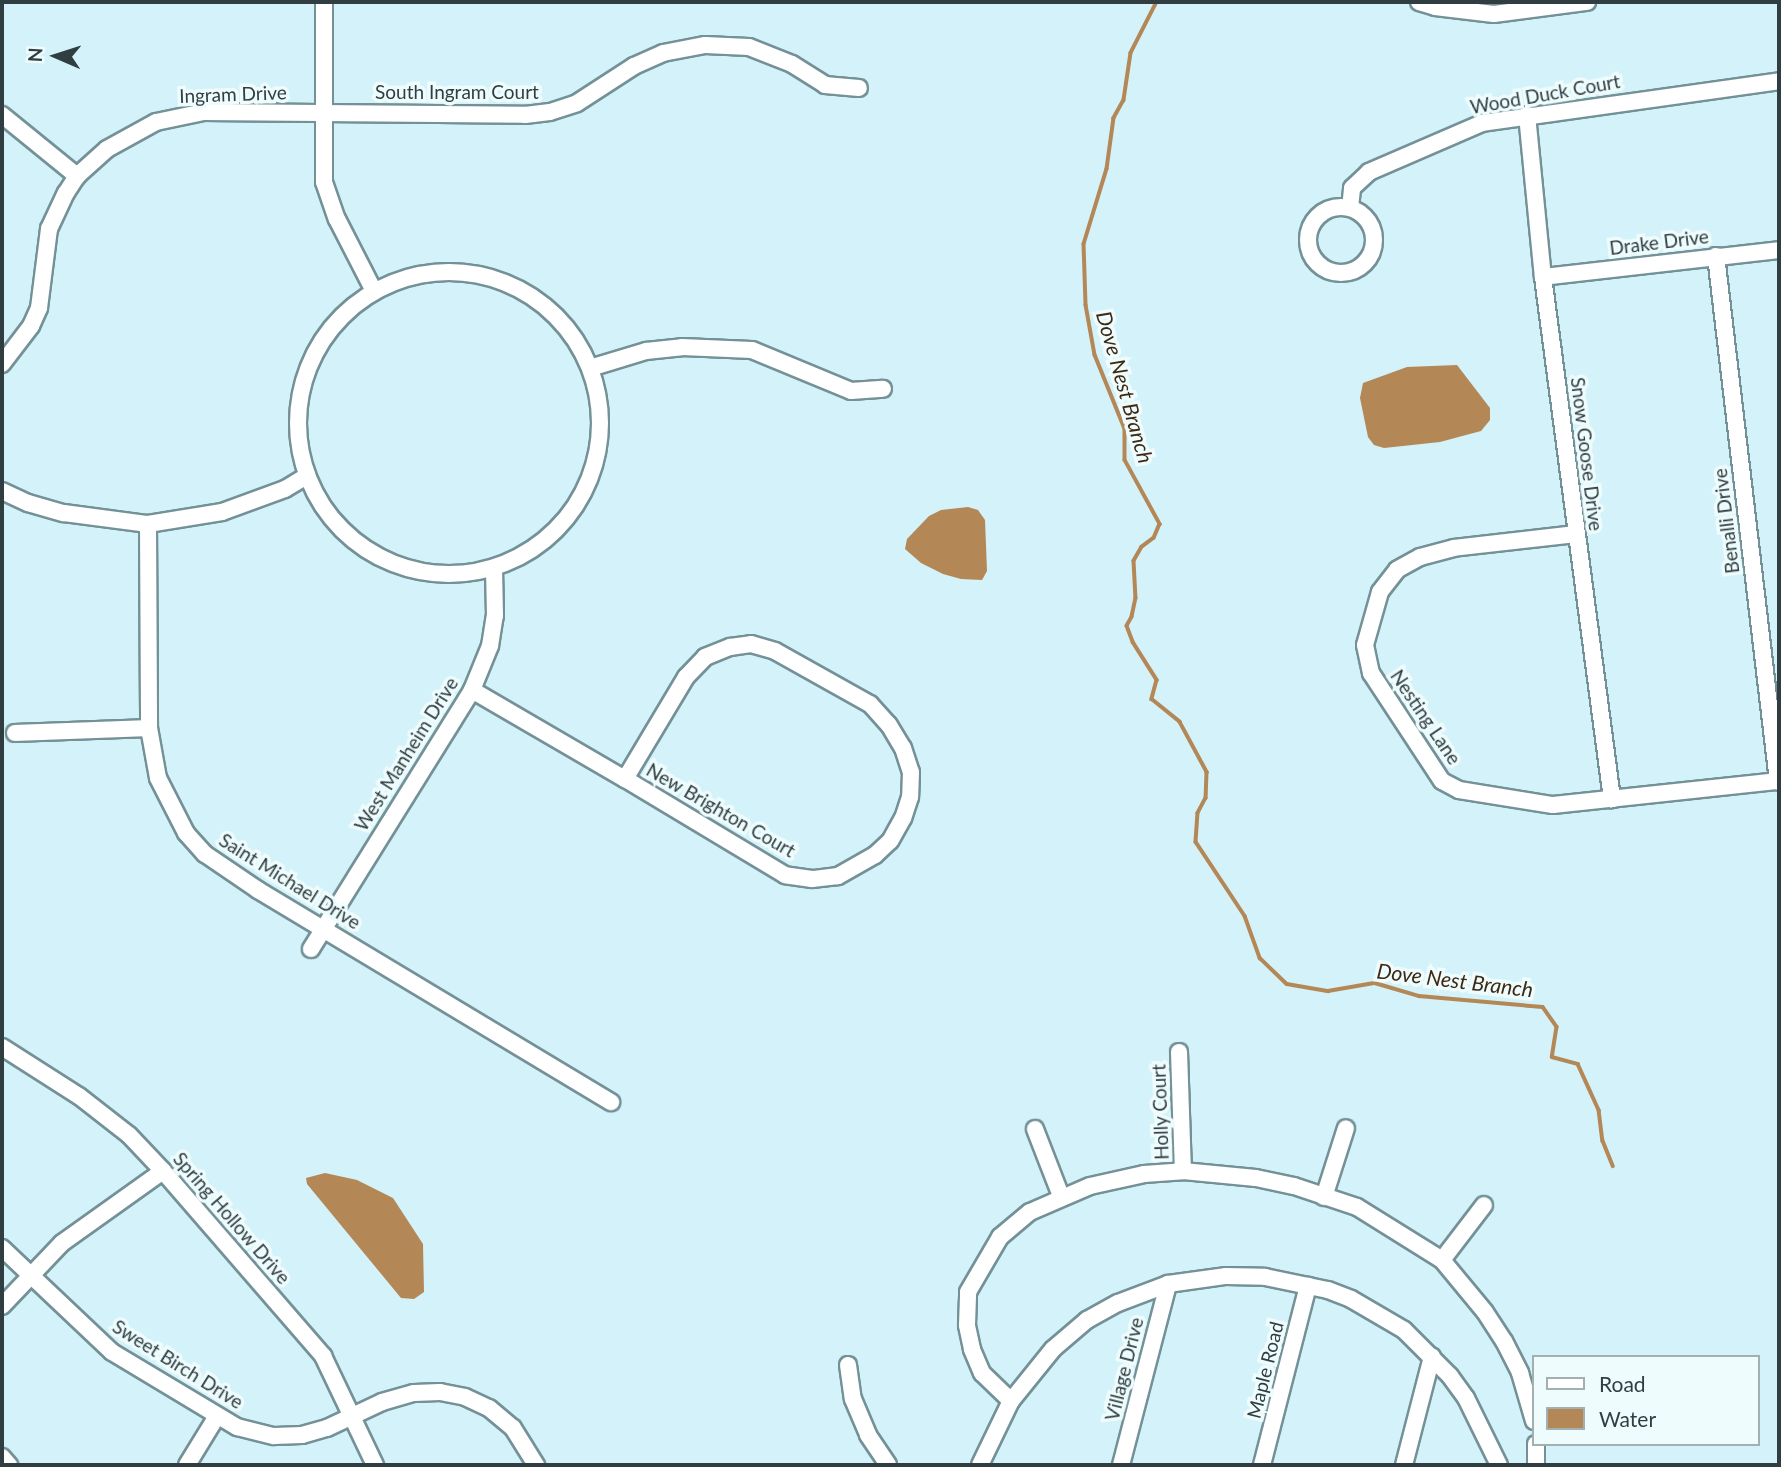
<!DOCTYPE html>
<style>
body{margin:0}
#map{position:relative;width:1781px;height:1467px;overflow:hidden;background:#d3f2f9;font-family:Lato,sans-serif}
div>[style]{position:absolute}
.water>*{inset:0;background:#b48756}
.stream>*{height:3.5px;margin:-1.75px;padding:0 1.75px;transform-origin:1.75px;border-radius:1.75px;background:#b48756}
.roads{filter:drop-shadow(2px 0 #749197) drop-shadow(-2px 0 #749197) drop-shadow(0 2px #749197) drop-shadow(0 -2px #749197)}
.minor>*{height:16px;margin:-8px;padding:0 8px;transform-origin:8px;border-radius:8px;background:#fff}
.minor>.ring{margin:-8px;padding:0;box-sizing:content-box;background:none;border:16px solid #fff;border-radius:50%}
span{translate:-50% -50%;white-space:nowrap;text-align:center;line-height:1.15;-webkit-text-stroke:7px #effcfe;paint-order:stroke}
.street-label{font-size:19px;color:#313e41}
.water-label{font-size:21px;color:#3d2912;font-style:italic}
.frame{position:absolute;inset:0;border:4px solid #313e41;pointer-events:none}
.legend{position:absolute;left:1532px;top:1355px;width:228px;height:91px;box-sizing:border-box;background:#effcfe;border:2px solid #a3b0b2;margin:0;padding:9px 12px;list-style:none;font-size:21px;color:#313e41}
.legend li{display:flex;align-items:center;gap:14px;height:35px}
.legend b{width:35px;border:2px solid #a3b0b2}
.north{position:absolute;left:21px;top:21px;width:70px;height:70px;-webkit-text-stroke:5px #effcfe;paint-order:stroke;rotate:273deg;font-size:19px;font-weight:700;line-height:28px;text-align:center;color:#313e41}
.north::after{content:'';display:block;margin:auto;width:24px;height:32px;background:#313e41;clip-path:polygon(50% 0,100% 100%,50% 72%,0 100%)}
</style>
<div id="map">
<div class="water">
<i style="clip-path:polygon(1457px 365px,1490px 408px,1490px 420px,1481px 431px,1440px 442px,1384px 448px,1374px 445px,1368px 437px,1360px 398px,1363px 383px,1407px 367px)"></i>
<i style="clip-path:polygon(968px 507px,978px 510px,985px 520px,987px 571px,982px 580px,961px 579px,943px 574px,921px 563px,905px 549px,907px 539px,929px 516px,941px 510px)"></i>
<i style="clip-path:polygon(325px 1173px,357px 1180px,393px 1198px,423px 1244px,424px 1292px,414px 1299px,401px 1298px,307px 1184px,306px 1178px)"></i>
</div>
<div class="stream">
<i style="left:1157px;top:2px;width:57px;rotate:117deg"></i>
<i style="left:1131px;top:53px;width:48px;rotate:98.5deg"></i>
<i style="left:1124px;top:100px;width:21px;rotate:119deg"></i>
<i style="left:1114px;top:118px;width:51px;rotate:97.8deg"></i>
<i style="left:1107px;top:169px;width:78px;rotate:107deg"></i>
<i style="left:1084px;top:244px;width:61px;rotate:88.1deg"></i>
<i style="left:1086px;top:305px;width:51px;rotate:79.8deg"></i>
<i style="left:1095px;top:355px;width:80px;rotate:67.9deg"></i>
<i style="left:1125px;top:429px;width:31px;rotate:90deg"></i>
<i style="left:1125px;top:460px;width:73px;rotate:61.3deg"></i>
<i style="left:1160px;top:524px;width:15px;rotate:113deg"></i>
<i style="left:1154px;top:538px;width:15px;rotate:143deg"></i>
<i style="left:1142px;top:547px;width:16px;rotate:120deg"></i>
<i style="left:1134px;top:561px;width:37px;rotate:87deg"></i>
<i style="left:1136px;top:598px;width:19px;rotate:102deg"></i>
<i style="left:1132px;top:617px;width:10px;rotate:119deg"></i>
<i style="left:1127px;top:626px;width:17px;rotate:69deg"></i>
<i style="left:1133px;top:642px;width:45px;rotate:57.7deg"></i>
<i style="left:1157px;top:680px;width:20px;rotate:105deg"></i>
<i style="left:1152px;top:699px;width:36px;rotate:39deg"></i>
<i style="left:1180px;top:722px;width:57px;rotate:61.6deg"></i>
<i style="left:1207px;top:772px;width:26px;rotate:92deg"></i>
<i style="left:1206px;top:798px;width:17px;rotate:118deg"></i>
<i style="left:1198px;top:813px;width:29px;rotate:94deg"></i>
<i style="left:1196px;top:842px;width:89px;rotate:56.5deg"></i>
<i style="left:1245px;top:916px;width:45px;rotate:70.3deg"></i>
<i style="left:1260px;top:958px;width:37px;rotate:44deg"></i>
<i style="left:1287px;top:984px;width:42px;rotate:9.7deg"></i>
<i style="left:1328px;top:991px;width:48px;rotate:-9.7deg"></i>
<i style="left:1375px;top:983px;width:46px;rotate:16.5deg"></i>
<i style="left:1419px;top:996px;width:124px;rotate:5.1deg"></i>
<i style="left:1543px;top:1007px;width:24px;rotate:55deg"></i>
<i style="left:1557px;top:1027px;width:30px;rotate:99deg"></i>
<i style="left:1552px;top:1057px;width:27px;rotate:15deg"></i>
<i style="left:1578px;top:1064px;width:51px;rotate:65.5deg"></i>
<i style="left:1599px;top:1110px;width:31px;rotate:83deg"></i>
<i style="left:1603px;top:1141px;width:27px;rotate:68deg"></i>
</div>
<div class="roads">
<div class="minor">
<i style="left:324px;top:2px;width:180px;rotate:90deg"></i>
<i style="left:324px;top:182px;width:39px;rotate:71deg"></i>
<i style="left:337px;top:219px;width:81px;rotate:62.8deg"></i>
<i style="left:1419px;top:2px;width:17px;rotate:17deg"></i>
<i style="left:1435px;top:7px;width:59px;rotate:6.8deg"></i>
<i style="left:1494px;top:14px;width:94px;rotate:-7.4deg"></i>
<i style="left:2px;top:115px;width:97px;rotate:39.1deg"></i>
<i style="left:1527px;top:115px;width:163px;rotate:84.4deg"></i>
<i style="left:1543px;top:277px;width:527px;rotate:82.47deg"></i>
<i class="ring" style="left:1308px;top:207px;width:50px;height:50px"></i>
<i style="left:1350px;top:208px;width:20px;rotate:-84deg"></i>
<i style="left:1352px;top:188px;width:23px;rotate:-43deg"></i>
<i style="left:1369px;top:172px;width:123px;rotate:-23.4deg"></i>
<i style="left:1482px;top:123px;width:300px;rotate:-8deg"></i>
<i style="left:1716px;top:256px;width:529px;rotate:83.26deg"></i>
<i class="ring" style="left:298px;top:272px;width:286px;height:286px"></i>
<i style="left:1543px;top:277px;width:238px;rotate:-6.5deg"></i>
<i style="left:2px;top:364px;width:48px;rotate:-52.7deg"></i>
<i style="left:31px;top:326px;width:20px;rotate:-66deg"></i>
<i style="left:39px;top:308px;width:80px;rotate:-82.8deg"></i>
<i style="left:49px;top:229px;width:40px;rotate:-65deg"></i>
<i style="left:66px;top:193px;width:20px;rotate:-57deg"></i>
<i style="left:77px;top:176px;width:40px;rotate:-42deg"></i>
<i style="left:107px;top:149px;width:56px;rotate:-28.9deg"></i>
<i style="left:156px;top:122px;width:49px;rotate:-11.8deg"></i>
<i style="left:204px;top:112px;width:321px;rotate:0.5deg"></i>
<i style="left:525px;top:115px;width:25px;rotate:-7deg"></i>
<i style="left:550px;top:112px;width:28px;rotate:-18deg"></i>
<i style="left:577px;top:103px;width:68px;rotate:-33deg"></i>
<i style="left:634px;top:66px;width:32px;rotate:-24deg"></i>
<i style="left:663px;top:53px;width:43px;rotate:-10.8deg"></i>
<i style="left:705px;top:45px;width:44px;rotate:2.6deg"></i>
<i style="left:749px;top:47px;width:46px;rotate:21.6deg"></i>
<i style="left:792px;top:64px;width:39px;rotate:32deg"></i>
<i style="left:825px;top:85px;width:34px;rotate:5deg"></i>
<i style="left:590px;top:368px;width:59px;rotate:-16.9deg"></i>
<i style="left:646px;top:351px;width:36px;rotate:-6deg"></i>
<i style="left:682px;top:347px;width:70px;rotate:2.5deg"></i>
<i style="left:752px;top:350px;width:107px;rotate:22.5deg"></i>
<i style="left:851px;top:391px;width:32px;rotate:-4deg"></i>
<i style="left:2px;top:491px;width:29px;rotate:25deg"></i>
<i style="left:28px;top:503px;width:37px;rotate:16deg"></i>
<i style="left:64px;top:513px;width:85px;rotate:7.5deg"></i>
<i style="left:148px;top:524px;width:75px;rotate:-9.2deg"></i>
<i style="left:222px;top:512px;width:67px;rotate:-20.1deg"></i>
<i style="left:285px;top:489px;width:26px;rotate:-31deg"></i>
<i style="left:148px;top:524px;width:204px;rotate:89.7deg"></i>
<i style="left:149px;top:728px;width:51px;rotate:79.8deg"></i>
<i style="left:158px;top:778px;width:62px;rotate:63deg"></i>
<i style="left:186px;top:833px;width:28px;rotate:48deg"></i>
<i style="left:205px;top:854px;width:64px;rotate:34.2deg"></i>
<i style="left:258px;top:890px;width:412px;rotate:31deg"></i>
<i style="left:1576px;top:534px;width:123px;rotate:173.5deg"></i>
<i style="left:1454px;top:548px;width:35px;rotate:165deg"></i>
<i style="left:1420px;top:557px;width:26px;rotate:151deg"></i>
<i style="left:1397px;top:570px;width:28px;rotate:128deg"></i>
<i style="left:1380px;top:592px;width:55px;rotate:105.8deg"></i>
<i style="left:1365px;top:645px;width:29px;rotate:78deg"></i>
<i style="left:1371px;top:673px;width:129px;rotate:56.7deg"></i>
<i style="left:1442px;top:781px;width:19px;rotate:28deg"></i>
<i style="left:1459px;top:790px;width:95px;rotate:9.1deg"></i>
<i style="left:1553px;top:805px;width:227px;rotate:-6.1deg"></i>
<i style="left:751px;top:644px;width:25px;rotate:16deg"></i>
<i style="left:775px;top:651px;width:109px;rotate:29.2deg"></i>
<i style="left:870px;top:704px;width:28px;rotate:48deg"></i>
<i style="left:889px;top:725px;width:27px;rotate:59deg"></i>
<i style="left:903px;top:748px;width:25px;rotate:72deg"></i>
<i style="left:911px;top:772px;width:25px;rotate:92deg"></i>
<i style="left:910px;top:797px;width:22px;rotate:108deg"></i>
<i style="left:903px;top:818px;width:26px;rotate:119deg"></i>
<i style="left:890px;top:841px;width:21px;rotate:137deg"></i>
<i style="left:875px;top:855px;width:43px;rotate:150.4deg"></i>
<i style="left:838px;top:876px;width:26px;rotate:173deg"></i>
<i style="left:812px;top:879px;width:27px;rotate:-172deg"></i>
<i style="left:785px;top:875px;width:187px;rotate:-149deg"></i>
<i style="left:625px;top:779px;width:119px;rotate:-59.1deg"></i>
<i style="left:686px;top:677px;width:28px;rotate:-46deg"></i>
<i style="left:705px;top:657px;width:27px;rotate:-22deg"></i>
<i style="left:730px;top:647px;width:21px;rotate:-8deg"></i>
<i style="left:472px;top:690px;width:177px;rotate:30.2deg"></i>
<i style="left:15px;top:733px;width:134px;rotate:-2.1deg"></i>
<i style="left:311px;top:949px;width:305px;rotate:-58.1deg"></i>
<i style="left:472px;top:690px;width:48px;rotate:-67.8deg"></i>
<i style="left:490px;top:646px;width:30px;rotate:-81deg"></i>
<i style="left:495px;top:616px;width:48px;rotate:-91.2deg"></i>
<i style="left:2px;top:1047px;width:91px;rotate:32.5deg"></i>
<i style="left:79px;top:1096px;width:63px;rotate:38deg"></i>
<i style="left:129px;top:1135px;width:50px;rotate:46.6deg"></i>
<i style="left:163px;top:1171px;width:245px;rotate:49.1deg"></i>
<i style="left:323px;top:1356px;width:121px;rotate:64.5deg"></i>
<i style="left:1179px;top:1052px;width:119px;rotate:88.1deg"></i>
<i style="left:1035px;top:1129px;width:72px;rotate:68.8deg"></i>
<i style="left:1324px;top:1197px;width:72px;rotate:-72.3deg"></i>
<i style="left:2px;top:1248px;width:151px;rotate:43.4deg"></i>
<i style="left:112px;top:1352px;width:146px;rotate:31deg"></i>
<i style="left:237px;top:1427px;width:38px;rotate:14deg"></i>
<i style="left:274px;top:1436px;width:28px;rotate:-2deg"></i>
<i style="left:302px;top:1435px;width:26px;rotate:-16deg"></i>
<i style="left:327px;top:1428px;width:61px;rotate:-25.3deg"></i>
<i style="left:382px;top:1402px;width:33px;rotate:-16deg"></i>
<i style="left:414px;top:1393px;width:26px;rotate:-2deg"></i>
<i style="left:440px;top:1392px;width:25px;rotate:11deg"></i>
<i style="left:465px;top:1397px;width:26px;rotate:25deg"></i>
<i style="left:489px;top:1408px;width:31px;rotate:40deg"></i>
<i style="left:513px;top:1428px;width:44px;rotate:58.1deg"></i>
<i style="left:1442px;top:1260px;width:69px;rotate:-52.6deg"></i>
<i style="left:2px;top:1306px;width:87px;rotate:-46.4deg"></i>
<i style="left:62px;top:1243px;width:124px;rotate:-35.5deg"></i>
<i style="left:848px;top:1365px;width:34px;rotate:82deg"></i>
<i style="left:853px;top:1399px;width:39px;rotate:67deg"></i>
<i style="left:868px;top:1435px;width:36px;rotate:56deg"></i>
<i style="left:1011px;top:1401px;width:40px;rotate:-136deg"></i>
<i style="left:982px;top:1373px;width:26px;rotate:-113deg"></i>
<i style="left:972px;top:1349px;width:25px;rotate:-102deg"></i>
<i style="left:967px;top:1325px;width:33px;rotate:-88deg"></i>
<i style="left:968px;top:1292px;width:64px;rotate:-59.8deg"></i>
<i style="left:1000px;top:1237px;width:39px;rotate:-40deg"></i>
<i style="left:1030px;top:1212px;width:65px;rotate:-23.4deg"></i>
<i style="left:1090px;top:1186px;width:55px;rotate:-12.5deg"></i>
<i style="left:1144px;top:1174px;width:39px;rotate:-4deg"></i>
<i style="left:1183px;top:1171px;width:73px;rotate:5.5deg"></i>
<i style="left:1256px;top:1178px;width:39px;rotate:12deg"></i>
<i style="left:1294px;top:1186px;width:66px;rotate:18.4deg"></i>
<i style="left:1357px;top:1207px;width:100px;rotate:31.9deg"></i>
<i style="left:1442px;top:1260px;width:67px;rotate:50.4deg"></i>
<i style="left:1485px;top:1312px;width:35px;rotate:57deg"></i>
<i style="left:1504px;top:1341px;width:36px;rotate:63deg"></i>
<i style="left:1520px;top:1373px;width:50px;rotate:73.7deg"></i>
<i style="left:1536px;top:1444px;width:21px;rotate:90deg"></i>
<i style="left:2px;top:1457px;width:11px;rotate:49deg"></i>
<i style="left:187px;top:1465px;width:57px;rotate:-58.5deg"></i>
<i style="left:980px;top:1465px;width:71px;rotate:-64.2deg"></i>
<i style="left:1011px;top:1401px;width:67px;rotate:-51.1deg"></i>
<i style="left:1053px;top:1349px;width:45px;rotate:-40.5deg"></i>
<i style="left:1087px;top:1320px;width:35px;rotate:-29deg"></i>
<i style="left:1118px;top:1303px;width:53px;rotate:-20.8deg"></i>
<i style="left:1168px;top:1284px;width:59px;rotate:-7.9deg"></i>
<i style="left:1226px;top:1276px;width:39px;rotate:1deg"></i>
<i style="left:1265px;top:1277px;width:64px;rotate:11.7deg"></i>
<i style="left:1328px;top:1290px;width:25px;rotate:21deg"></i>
<i style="left:1351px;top:1299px;width:61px;rotate:30.3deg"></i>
<i style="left:1404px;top:1330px;width:65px;rotate:45deg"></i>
<i style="left:1450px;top:1376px;width:27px;rotate:54deg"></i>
<i style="left:1466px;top:1398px;width:75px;rotate:63.8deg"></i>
<i style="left:1121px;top:1465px;width:187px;rotate:-75.4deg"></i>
<i style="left:1262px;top:1465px;width:185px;rotate:-75.6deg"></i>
<i style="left:1404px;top:1465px;width:112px;rotate:-75.5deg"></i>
</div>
</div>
<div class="street-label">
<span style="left:457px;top:92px">South Ingram Court</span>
<span style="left:233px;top:94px;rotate:-2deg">Ingram Drive</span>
<span style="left:1545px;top:94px;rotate:-10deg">Wood Duck Court</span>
<span style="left:1659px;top:242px;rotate:-7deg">Drake Drive</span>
<span style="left:1587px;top:454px;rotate:83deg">Snow Goose Drive</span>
<span style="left:1726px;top:521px;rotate:-97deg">Benalli Drive</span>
<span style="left:1426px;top:717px;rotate:56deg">Nesting Lane</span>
<span style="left:406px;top:754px;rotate:-58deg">West Manheim Drive</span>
<span style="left:721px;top:810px;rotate:30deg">New Brighton Court</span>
<span style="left:290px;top:881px;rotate:32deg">Saint Michael Drive</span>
<span style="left:1160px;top:1112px;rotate:-92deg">Holly Court</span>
<span style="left:232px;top:1218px;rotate:49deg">Spring Hollow Drive</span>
<span style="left:178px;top:1364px;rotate:32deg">Sweet Birch Drive</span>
<span style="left:1124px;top:1369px;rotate:-76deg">Village Drive</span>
<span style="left:1265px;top:1370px;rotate:-76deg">Maple Road</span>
</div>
<div class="water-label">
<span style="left:1125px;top:387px;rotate:74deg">Dove Nest Branch</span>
<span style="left:1455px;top:980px;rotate:7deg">Dove Nest Branch</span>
</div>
<div class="frame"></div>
<ul class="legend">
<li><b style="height:9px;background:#fff"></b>Road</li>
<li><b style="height:19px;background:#b48756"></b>Water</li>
</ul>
<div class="north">N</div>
</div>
